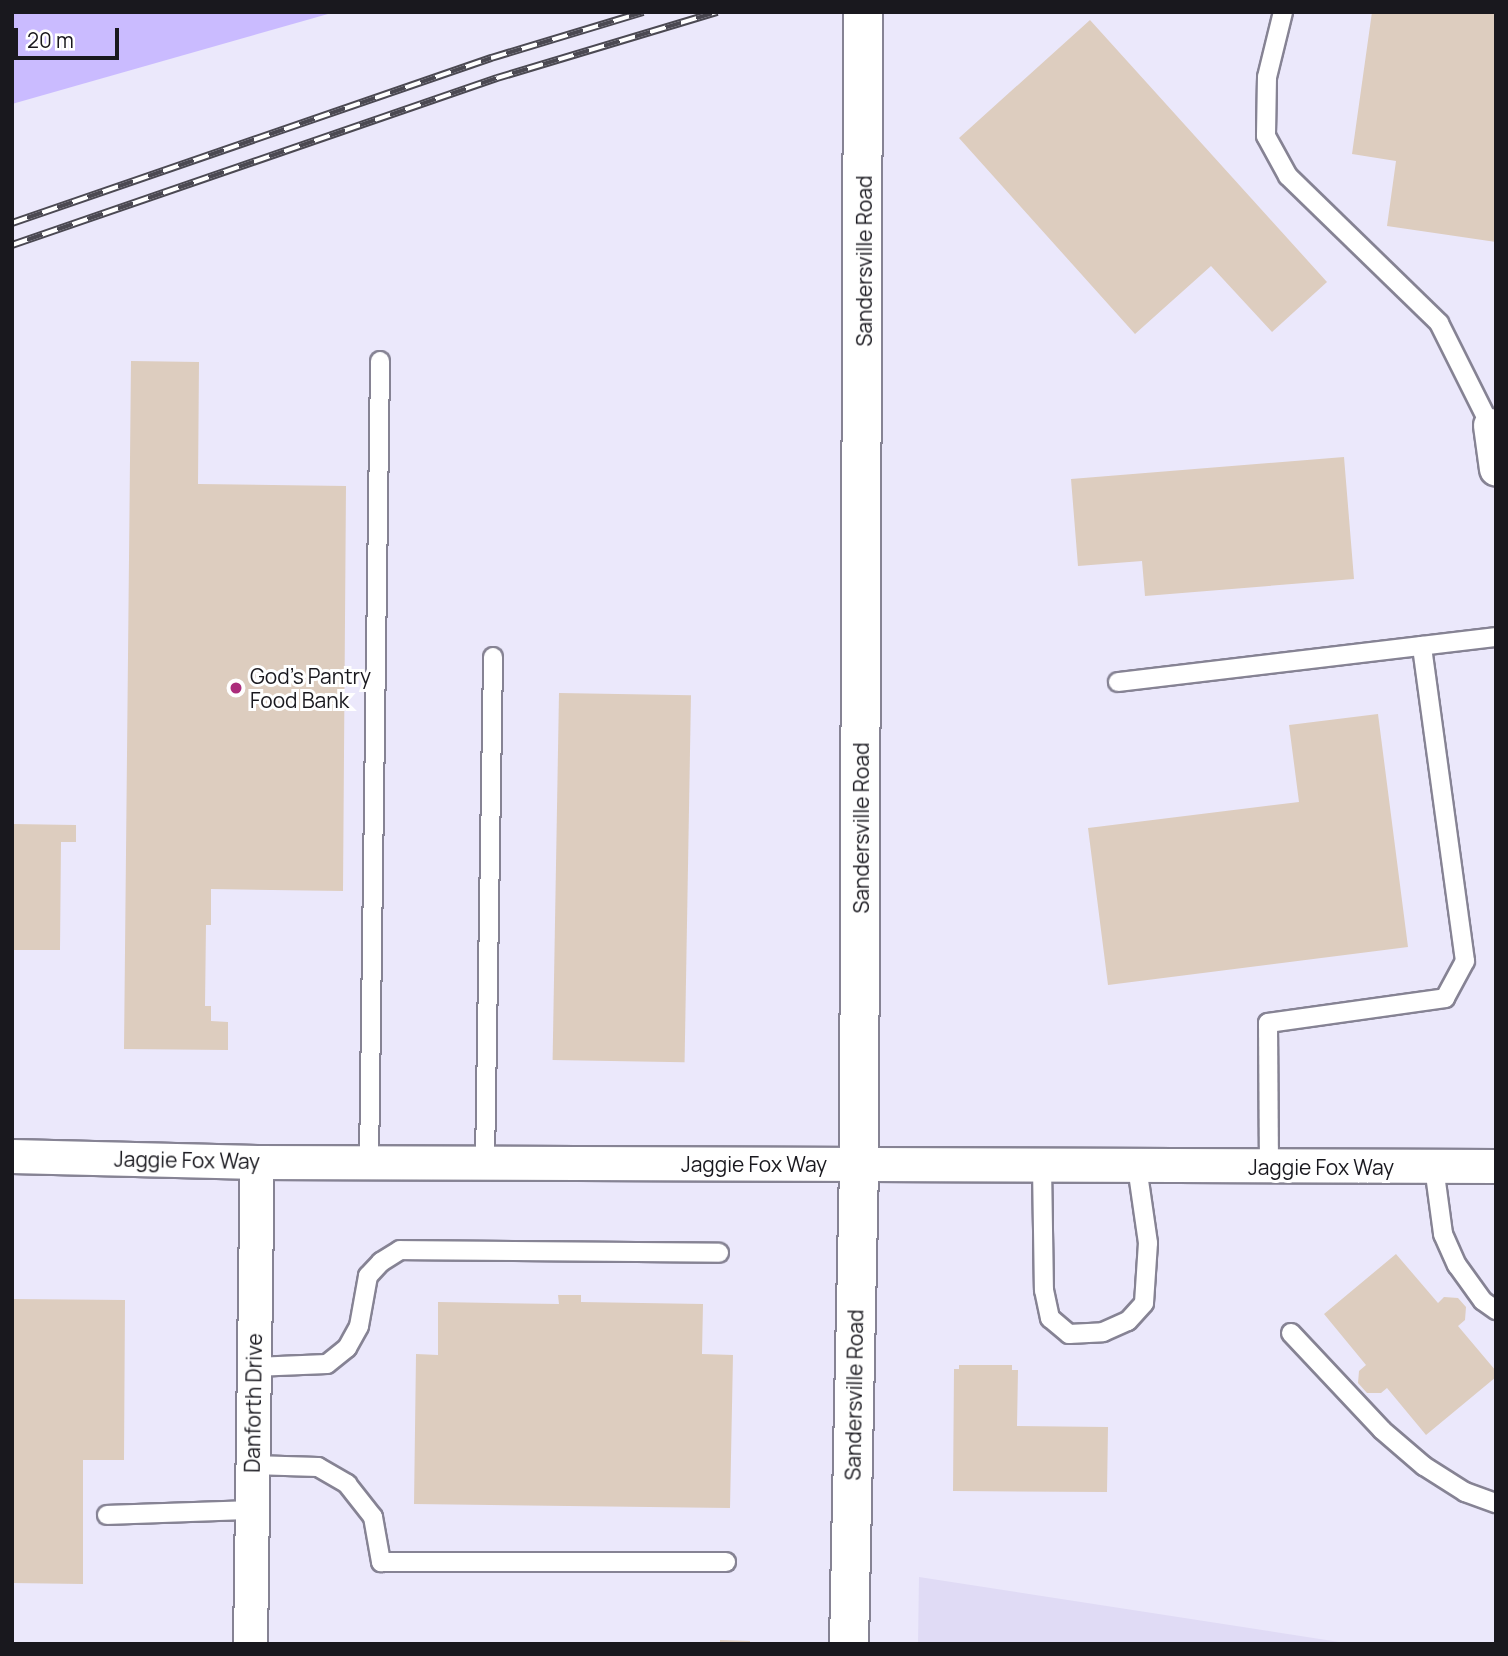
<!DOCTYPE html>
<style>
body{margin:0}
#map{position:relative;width:1508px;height:1656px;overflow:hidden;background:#ebe8fb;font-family:Manrope,sans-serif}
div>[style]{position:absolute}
.built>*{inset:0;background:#e0dbf5}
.green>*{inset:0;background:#cabbff}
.building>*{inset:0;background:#ddcdbf;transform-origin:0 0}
.roads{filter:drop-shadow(2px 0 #868394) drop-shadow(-2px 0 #868394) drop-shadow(0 2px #868394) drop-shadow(0 -2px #868394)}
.lane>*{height:18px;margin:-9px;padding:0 9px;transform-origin:9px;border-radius:9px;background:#fff}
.street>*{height:33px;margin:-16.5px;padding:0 16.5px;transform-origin:16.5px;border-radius:16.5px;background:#fff}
.secondary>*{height:38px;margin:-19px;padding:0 19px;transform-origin:19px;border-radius:19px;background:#fff}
.rail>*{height:8px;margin-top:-4px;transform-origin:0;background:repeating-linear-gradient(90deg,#fff 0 16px,#4b4952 0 32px);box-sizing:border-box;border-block:2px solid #4b4952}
.dots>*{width:19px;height:19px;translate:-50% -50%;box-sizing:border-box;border:4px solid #fff;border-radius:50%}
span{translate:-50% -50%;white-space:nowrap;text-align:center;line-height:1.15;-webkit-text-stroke:6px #fff;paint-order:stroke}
.street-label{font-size:21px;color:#19181e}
.poi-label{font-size:21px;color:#19181e}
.left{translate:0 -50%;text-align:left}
.frame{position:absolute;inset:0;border:14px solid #19181e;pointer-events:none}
.scale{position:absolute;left:14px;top:28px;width:105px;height:32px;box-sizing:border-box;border:4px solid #19181e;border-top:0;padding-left:9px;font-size:21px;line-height:24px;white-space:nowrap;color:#19181e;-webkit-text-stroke:5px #fff;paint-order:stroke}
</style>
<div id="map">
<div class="built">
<i style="clip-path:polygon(919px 1577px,1352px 1644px,918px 1644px)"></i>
</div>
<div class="green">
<i style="clip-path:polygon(12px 12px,335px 12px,12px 104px)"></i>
</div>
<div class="building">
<i style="clip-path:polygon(1372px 12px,1496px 12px,1496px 242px,1387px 226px,1396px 161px,1352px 154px)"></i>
<i style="clip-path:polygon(1090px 20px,1327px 282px,1272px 332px,1211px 266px,1135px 334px,959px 138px)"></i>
<i style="clip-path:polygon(131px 361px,199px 362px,198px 484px,346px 486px,343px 891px,211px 889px,211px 925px,206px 925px,205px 1006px,211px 1006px,211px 1021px,228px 1022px,228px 1050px,124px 1049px)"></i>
<i style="clip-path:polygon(1344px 457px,1354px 579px,1145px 596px,1142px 561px,1078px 566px,1071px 479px)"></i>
<i style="left:559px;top:693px;width:132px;height:367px;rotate:1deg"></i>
<i style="clip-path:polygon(1378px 714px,1408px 947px,1108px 985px,1088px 828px,1299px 802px,1289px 725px)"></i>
<i style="clip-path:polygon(12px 824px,76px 825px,76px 842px,61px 842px,60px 950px,12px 950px)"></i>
<i style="clip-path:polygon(1396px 1254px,1438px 1303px,1444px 1297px,1458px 1298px,1466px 1307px,1465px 1320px,1458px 1326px,1496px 1371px,1496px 1377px,1426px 1435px,1387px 1388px,1381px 1393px,1367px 1393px,1358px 1383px,1359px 1371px,1366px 1365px,1324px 1314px)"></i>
<i style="clip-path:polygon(558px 1295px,581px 1295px,581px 1302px,703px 1304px,702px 1354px,733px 1355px,730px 1508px,414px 1504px,416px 1354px,438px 1355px,438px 1302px,559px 1304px)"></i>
<i style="clip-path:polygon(12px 1299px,125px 1300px,124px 1460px,83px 1460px,83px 1584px,12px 1583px)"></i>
<i style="clip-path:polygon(959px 1365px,1012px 1365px,1012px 1370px,1018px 1370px,1017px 1426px,1108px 1427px,1107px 1492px,953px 1491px,954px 1369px,959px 1369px)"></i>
<i style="clip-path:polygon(720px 1640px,750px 1641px,750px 1644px,720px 1644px)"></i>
</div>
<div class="roads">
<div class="lane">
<i style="left:1283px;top:12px;width:67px;rotate:103.8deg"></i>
<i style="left:1267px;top:77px;width:59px;rotate:91deg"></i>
<i style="left:1266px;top:136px;width:46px;rotate:61.2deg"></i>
<i style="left:1288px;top:176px;width:211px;rotate:44.2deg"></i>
<i style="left:1439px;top:323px;width:114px;rotate:63.4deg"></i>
<i style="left:1118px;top:682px;width:381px;rotate:-6.8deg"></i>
<i style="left:369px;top:1162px;width:801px;rotate:-89.21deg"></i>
<i style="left:485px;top:1163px;width:506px;rotate:-89.09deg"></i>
<i style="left:1042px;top:1166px;width:124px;rotate:89.1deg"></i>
<i style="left:1044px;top:1290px;width:29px;rotate:78deg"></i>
<i style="left:1050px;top:1318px;width:25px;rotate:40deg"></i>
<i style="left:1069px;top:1334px;width:34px;rotate:-3deg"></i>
<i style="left:1103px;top:1332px;width:27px;rotate:-24deg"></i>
<i style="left:1128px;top:1321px;width:24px;rotate:-48deg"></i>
<i style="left:1144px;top:1303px;width:60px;rotate:-86.2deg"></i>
<i style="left:1148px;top:1243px;width:77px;rotate:-98.2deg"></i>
<i style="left:1269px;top:1167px;width:144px;rotate:-90.4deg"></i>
<i style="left:1268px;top:1023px;width:179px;rotate:-8deg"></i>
<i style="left:1445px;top:998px;width:42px;rotate:-61.6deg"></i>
<i style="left:1465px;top:961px;width:318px;rotate:-97.8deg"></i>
<i style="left:1434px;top:1167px;width:68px;rotate:82.3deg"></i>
<i style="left:1443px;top:1234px;width:34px;rotate:66deg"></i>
<i style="left:1457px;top:1265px;width:44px;rotate:54.2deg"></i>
<i style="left:1483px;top:1301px;width:16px;rotate:35deg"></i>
<i style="left:1291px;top:1333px;width:133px;rotate:46.8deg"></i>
<i style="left:1382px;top:1430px;width:55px;rotate:40.6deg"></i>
<i style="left:1424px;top:1466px;width:49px;rotate:32.4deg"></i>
<i style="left:1465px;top:1492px;width:33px;rotate:20deg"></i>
<i style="left:254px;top:1367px;width:73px;rotate:-2.4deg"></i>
<i style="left:327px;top:1364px;width:26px;rotate:-39deg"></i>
<i style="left:347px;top:1348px;width:25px;rotate:-61deg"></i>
<i style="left:359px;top:1326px;width:51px;rotate:-79.8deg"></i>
<i style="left:368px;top:1276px;width:19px;rotate:-47deg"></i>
<i style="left:381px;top:1262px;width:22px;rotate:-32deg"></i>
<i style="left:400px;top:1250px;width:319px;rotate:0.5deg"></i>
<i style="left:252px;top:1465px;width:66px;rotate:1.7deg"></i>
<i style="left:318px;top:1467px;width:34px;rotate:30deg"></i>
<i style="left:347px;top:1484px;width:42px;rotate:51.8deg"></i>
<i style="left:373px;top:1517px;width:46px;rotate:79.9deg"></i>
<i style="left:381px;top:1562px;width:345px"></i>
<i style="left:107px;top:1515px;width:145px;rotate:-2deg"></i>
</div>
<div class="street">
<i style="left:1490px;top:425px;width:44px;rotate:82.2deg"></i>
<i style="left:12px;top:1156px;width:245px;rotate:1.4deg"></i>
<i style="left:257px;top:1162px;width:1239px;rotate:0.18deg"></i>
<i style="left:250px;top:1644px;width:482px;rotate:-89.2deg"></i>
</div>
<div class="secondary">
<i style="left:849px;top:1644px;width:479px;rotate:-88.8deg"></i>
<i style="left:859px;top:1165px;width:1153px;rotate:-89.8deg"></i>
</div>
</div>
<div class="rail">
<i style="left:12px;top:223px;width:507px;rotate:-19.01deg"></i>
<i style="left:491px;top:58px;width:159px;rotate:-16.8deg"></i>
<i style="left:12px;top:245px;width:513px;rotate:-19deg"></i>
<i style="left:497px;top:78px;width:230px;rotate:-16.7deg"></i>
</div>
<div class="dots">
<i style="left:236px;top:688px;background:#ab2c7b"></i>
</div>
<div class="street-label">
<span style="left:864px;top:261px;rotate:-90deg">Sandersville Road</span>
<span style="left:861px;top:828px;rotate:-90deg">Sandersville Road</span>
<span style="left:187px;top:1160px;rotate:1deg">Jaggie Fox Way</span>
<span style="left:754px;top:1164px">Jaggie Fox Way</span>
<span style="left:1321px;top:1167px">Jaggie Fox Way</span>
<span style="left:854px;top:1395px;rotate:-89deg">Sandersville Road</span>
<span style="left:253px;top:1403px;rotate:-89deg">Danforth Drive</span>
</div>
<div class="poi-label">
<span class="left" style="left:250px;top:688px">God's Pantry<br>Food Bank</span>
</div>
<div class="frame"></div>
<div class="scale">20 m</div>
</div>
